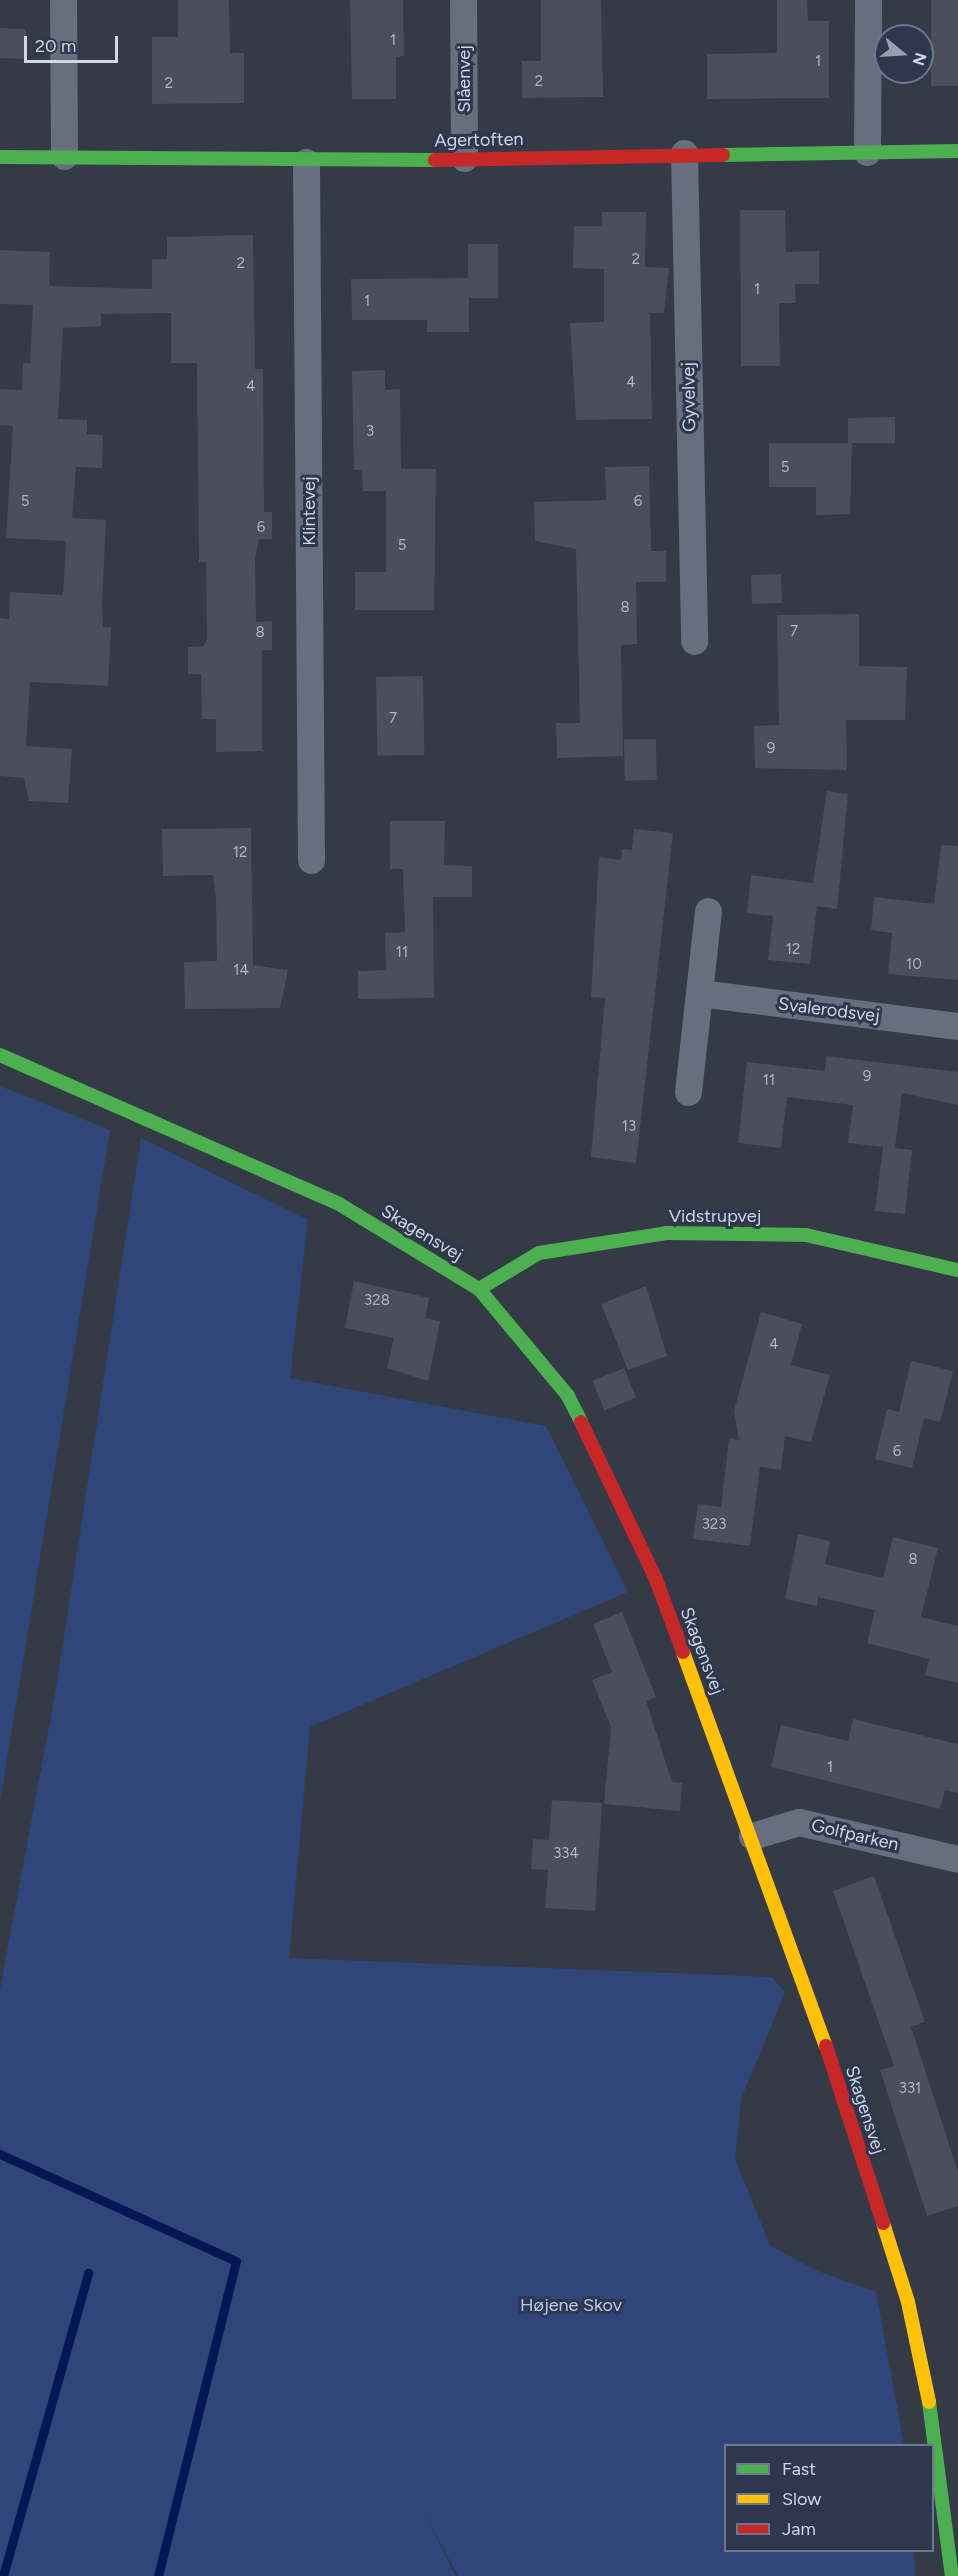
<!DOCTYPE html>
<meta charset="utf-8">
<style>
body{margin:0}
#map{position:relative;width:958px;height:2576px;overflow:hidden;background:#343a46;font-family:Figtree,sans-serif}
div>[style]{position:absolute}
.green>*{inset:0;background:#30467a}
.stream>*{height:9px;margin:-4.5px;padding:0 4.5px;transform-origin:4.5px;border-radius:4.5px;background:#061554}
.building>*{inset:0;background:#4a4f59;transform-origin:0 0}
.street>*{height:27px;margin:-13.5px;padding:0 13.5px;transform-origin:13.5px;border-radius:13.5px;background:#676f7f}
.fast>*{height:14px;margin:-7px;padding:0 7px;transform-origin:7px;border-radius:7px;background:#4caf50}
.slow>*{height:14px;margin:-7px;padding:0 7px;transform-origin:7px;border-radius:7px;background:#ffc107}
.jam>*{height:14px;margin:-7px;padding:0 7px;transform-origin:7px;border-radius:7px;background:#c62828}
span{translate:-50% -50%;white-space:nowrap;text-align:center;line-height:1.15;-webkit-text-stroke:6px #2d374d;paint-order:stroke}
.number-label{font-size:15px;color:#afb5c2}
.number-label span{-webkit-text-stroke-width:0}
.street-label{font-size:18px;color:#d1d7e5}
.park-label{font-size:18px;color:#b7cbf3}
.legend{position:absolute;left:724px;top:2444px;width:210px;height:108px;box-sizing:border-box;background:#2d374d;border:2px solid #6f778a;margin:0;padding:8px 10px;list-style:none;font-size:18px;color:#d1d7e5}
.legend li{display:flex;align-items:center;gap:12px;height:30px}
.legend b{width:30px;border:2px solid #6f778a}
.north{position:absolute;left:874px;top:24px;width:60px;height:60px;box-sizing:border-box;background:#2d374d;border:2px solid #6f778a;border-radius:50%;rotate:108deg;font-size:16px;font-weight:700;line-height:24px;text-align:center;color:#d1d7e5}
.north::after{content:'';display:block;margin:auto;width:21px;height:27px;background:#9aa0ad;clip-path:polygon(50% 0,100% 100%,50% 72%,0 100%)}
.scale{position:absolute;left:24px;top:36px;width:94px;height:27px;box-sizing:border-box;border:3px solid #d1d7e5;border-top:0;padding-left:8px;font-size:18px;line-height:21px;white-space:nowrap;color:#d1d7e5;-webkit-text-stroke:4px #2d374d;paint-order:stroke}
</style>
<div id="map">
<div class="green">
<i style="clip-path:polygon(0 1086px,110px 1130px,0 1802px)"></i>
<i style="clip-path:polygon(141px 1138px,308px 1220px,290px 1378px,546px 1426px,628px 1592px,310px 1727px,289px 1958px,772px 1977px,785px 1993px,741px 2099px,735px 2159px,770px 2245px,815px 2270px,876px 2292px,904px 2445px,726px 2446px,726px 2550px,914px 2551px,915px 2576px,458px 2576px,423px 2511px,456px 2576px,0 2576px,0 1989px,55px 1695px)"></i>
</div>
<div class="stream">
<i style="left:0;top:2154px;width:259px;rotate:24.4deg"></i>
<i style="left:236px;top:2261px;width:325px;rotate:103.9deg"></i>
<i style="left:3px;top:2576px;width:315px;rotate:-74.3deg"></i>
</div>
<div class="building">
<i style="clip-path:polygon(178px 0,229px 0,230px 53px,244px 53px,244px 103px,152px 104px,152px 37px,178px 37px)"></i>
<i style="clip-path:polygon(350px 0,403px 0,404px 56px,396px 57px,396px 99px,352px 99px)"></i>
<i style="clip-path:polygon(541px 0,601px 0,603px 97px,522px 98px,522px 61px,541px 61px)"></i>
<i style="clip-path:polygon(777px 0,807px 0,808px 21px,829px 21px,829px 98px,707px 99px,707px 54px,777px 53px)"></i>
<i style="left:931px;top:0;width:27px;height:86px"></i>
<i style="left:0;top:28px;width:26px;height:30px;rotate:2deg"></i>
<i style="clip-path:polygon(740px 210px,785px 210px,786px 252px,819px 251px,819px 284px,795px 284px,796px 303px,779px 303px,780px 366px,741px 366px)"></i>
<i style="clip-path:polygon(602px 212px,646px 212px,645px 267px,669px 268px,664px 313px,650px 313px,652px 419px,576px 420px,570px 323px,604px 322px,604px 269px,573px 268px,574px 226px,602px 226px)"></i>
<i style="clip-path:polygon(253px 235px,255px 369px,263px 369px,264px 512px,272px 512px,272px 539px,259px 539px,255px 559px,256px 622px,272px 621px,272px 650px,262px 650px,262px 751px,216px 752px,216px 719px,202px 719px,201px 674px,188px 674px,188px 647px,204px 646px,207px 638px,206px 562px,199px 562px,197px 363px,171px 363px,171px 313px,101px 314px,101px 326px,63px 328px,58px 419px,87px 420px,87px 434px,103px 435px,102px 468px,76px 467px,72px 518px,106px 520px,102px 603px,103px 627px,111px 627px,108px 686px,30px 682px,26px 746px,72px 749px,68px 803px,29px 801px,24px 778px,0 776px,0 618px,9px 619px,10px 592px,63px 595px,66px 541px,6px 538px,13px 426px,0 425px,0 389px,22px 390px,23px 363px,30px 363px,33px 305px,0 304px,0 250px,50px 252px,49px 286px,152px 289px,152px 259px,167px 259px,167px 237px)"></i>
<i style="clip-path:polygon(468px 244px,498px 244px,498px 298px,469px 298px,469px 332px,427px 332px,427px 320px,352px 320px,351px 279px,468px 278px)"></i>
<i style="clip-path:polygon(385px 370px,385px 390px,400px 389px,401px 469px,436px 469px,434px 610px,355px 610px,355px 572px,386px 572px,386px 491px,363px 491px,362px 470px,354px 470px,352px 371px)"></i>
<i style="clip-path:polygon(895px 417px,895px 443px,852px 443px,850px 514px,816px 515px,816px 487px,769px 487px,769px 443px,848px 443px,848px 418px)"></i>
<i style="clip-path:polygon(649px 466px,651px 551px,666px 551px,666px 582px,636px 582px,637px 644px,621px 645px,623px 756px,557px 758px,556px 723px,580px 723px,576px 549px,535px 541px,534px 502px,606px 500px,605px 467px)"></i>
<i style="left:781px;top:574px;width:29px;height:30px;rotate:88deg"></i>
<i style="clip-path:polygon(859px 614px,859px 666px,907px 667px,905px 720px,846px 720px,847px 770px,755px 768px,754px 726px,779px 725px,777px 615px)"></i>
<i style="left:423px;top:676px;width:79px;height:47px;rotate:89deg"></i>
<i style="left:656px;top:739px;width:41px;height:32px;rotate:89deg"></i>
<i style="clip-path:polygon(827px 791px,848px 794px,837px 909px,817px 906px,810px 964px,768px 960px,773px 916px,747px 913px,751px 875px,813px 883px)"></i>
<i style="clip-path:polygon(390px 821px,445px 821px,444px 865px,472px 866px,472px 897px,433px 897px,434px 998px,358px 999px,358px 971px,386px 970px,385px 933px,405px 932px,403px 869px,390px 869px)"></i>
<i style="clip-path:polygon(251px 828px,253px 965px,288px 970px,280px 1008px,185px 1009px,184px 962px,217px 961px,216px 899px,213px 875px,163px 876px,162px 829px)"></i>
<i style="clip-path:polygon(634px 829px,673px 833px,636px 1163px,591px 1157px,605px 998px,591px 997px,599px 857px,621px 860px,622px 849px,632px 850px)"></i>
<i style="clip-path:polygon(941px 845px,958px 846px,958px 980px,888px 974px,892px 933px,871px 930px,874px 897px,934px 904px)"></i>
<i style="clip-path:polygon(826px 1056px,958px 1072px,958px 1105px,902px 1093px,895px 1148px,912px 1150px,905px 1214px,875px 1211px,883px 1147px,848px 1143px,853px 1105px,787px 1097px,781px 1148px,738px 1143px,747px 1062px,825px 1071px)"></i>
<i style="clip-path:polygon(354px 1281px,429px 1298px,425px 1318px,440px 1321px,428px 1381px,387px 1368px,394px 1338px,345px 1328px)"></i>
<i style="clip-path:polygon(646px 1286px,667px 1356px,628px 1370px,601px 1304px)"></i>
<i style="clip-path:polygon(761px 1312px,802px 1324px,791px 1365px,830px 1375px,811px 1442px,785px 1436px,781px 1470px,760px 1467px,750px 1546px,693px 1539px,698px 1504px,721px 1507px,729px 1438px,739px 1440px,734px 1411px)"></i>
<i style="clip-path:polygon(911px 1361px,953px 1371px,940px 1422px,924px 1418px,912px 1468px,875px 1459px,887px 1409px,899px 1412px)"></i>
<i style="left:624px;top:1368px;width:32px;height:34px;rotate:68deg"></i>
<i style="clip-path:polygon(798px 1534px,830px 1541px,825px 1564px,883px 1578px,893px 1537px,938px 1548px,921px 1617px,958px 1626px,958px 1683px,925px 1675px,929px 1659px,867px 1643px,875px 1610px,818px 1597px,817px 1606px,785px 1599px)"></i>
<i style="clip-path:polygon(622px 1612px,656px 1697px,646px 1701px,672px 1782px,682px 1783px,680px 1811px,604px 1804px,611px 1727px,592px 1680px,612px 1672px,593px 1624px)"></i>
<i style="clip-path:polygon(853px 1719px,958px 1744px,958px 1793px,945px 1790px,940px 1809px,771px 1767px,781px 1725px,848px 1741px)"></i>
<i style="clip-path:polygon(552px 1800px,602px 1803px,595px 1911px,545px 1908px,548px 1870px,531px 1869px,533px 1839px,549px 1840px)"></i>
<i style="clip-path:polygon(874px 1876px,925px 2022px,911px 2027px,958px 2172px,958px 2206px,927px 2216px,880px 2070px,894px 2066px,833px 1891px)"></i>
</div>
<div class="street">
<i style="left:63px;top:0;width:156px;rotate:89.6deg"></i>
<i style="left:463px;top:0;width:158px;rotate:89.6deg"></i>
<i style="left:867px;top:152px;width:152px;rotate:-89.6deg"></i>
<i style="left:684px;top:153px;width:488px;rotate:88.8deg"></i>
<i style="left:306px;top:162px;width:698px;rotate:89.59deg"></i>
<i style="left:700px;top:993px;width:260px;rotate:7.3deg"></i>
<i style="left:688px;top:1092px;width:182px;rotate:-83.7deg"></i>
<i style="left:752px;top:1836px;width:49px;rotate:-16.6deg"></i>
<i style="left:799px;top:1822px;width:163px;rotate:13.1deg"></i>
</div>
<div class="fast">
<i style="left:723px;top:155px;width:235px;rotate:-1deg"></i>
<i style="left:0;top:157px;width:435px;rotate:0.4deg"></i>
<i style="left:0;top:1055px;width:370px;rotate:23.7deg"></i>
<i style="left:339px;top:1204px;width:164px;rotate:31.3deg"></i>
<i style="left:479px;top:1289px;width:139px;rotate:50.2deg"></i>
<i style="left:568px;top:1396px;width:29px;rotate:63deg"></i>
<i style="left:479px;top:1289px;width:70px;rotate:-31deg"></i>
<i style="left:539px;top:1253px;width:129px;rotate:-8.9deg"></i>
<i style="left:666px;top:1233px;width:140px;rotate:0.8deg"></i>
<i style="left:806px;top:1235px;width:156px;rotate:13deg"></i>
<i style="left:929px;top:2402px;width:176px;rotate:82.5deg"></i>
</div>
<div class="slow">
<i style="left:683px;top:1652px;width:419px;rotate:70.1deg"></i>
<i style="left:883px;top:2223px;width:83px;rotate:72.4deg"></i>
<i style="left:908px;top:2302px;width:102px;rotate:78.1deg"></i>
</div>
<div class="jam">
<i style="left:435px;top:160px;width:288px;rotate:-1deg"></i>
<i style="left:581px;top:1422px;width:172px;rotate:64.5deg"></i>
<i style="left:655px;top:1577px;width:80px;rotate:69.5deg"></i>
<i style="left:826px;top:2046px;width:186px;rotate:72.1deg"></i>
</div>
<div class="number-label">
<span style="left:393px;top:41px">1</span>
<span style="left:818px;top:62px">1</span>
<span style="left:539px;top:82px">2</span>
<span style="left:169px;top:84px">2</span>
<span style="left:636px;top:260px">2</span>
<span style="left:241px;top:264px">2</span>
<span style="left:757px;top:290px">1</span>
<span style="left:367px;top:302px">1</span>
<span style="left:631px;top:383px">4</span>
<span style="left:251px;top:387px">4</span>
<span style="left:370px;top:432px">3</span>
<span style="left:785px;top:468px">5</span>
<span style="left:25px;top:502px">5</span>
<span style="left:638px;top:502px">6</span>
<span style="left:261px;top:528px">6</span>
<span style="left:402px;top:546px">5</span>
<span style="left:625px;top:608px">8</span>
<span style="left:794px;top:632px">7</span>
<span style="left:260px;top:633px">8</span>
<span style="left:393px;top:719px">7</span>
<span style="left:771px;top:749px">9</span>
<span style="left:240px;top:853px">12</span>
<span style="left:793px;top:950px">12</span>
<span style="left:402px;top:953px">11</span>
<span style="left:914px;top:965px">10</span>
<span style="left:241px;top:971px">14</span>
<span style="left:867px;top:1077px">9</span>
<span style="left:769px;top:1081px">11</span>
<span style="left:629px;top:1127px">13</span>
<span style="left:377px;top:1301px">328</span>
<span style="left:774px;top:1345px">4</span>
<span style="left:897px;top:1452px">6</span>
<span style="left:714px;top:1525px">323</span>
<span style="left:913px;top:1560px">8</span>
<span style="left:830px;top:1768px">1</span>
<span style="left:566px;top:1854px">334</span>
<span style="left:910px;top:2089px">331</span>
</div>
<div class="street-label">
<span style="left:464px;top:79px;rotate:-90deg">Slåenvej</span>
<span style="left:479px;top:140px;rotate:-1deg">Agertoften</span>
<span style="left:689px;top:397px;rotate:-91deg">Gyvelvej</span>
<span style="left:309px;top:511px;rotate:-90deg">Klintevej</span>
<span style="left:829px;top:1010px;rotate:7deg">Svalerodsvej</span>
<span style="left:715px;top:1216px">Vidstrupvej</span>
<span style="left:422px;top:1233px;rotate:31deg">Skagensvej</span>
<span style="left:702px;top:1651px;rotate:69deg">Skagensvej</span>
<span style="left:855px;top:1835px;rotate:13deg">Golfparken</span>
<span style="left:865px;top:2110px;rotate:72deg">Skagensvej</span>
</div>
<div class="park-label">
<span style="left:571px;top:2305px">Højene Skov</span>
</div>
<ul class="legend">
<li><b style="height:8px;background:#4caf50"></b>Fast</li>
<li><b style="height:8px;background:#ffc107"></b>Slow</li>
<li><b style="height:8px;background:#c62828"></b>Jam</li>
</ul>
<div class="north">N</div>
<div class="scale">20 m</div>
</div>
